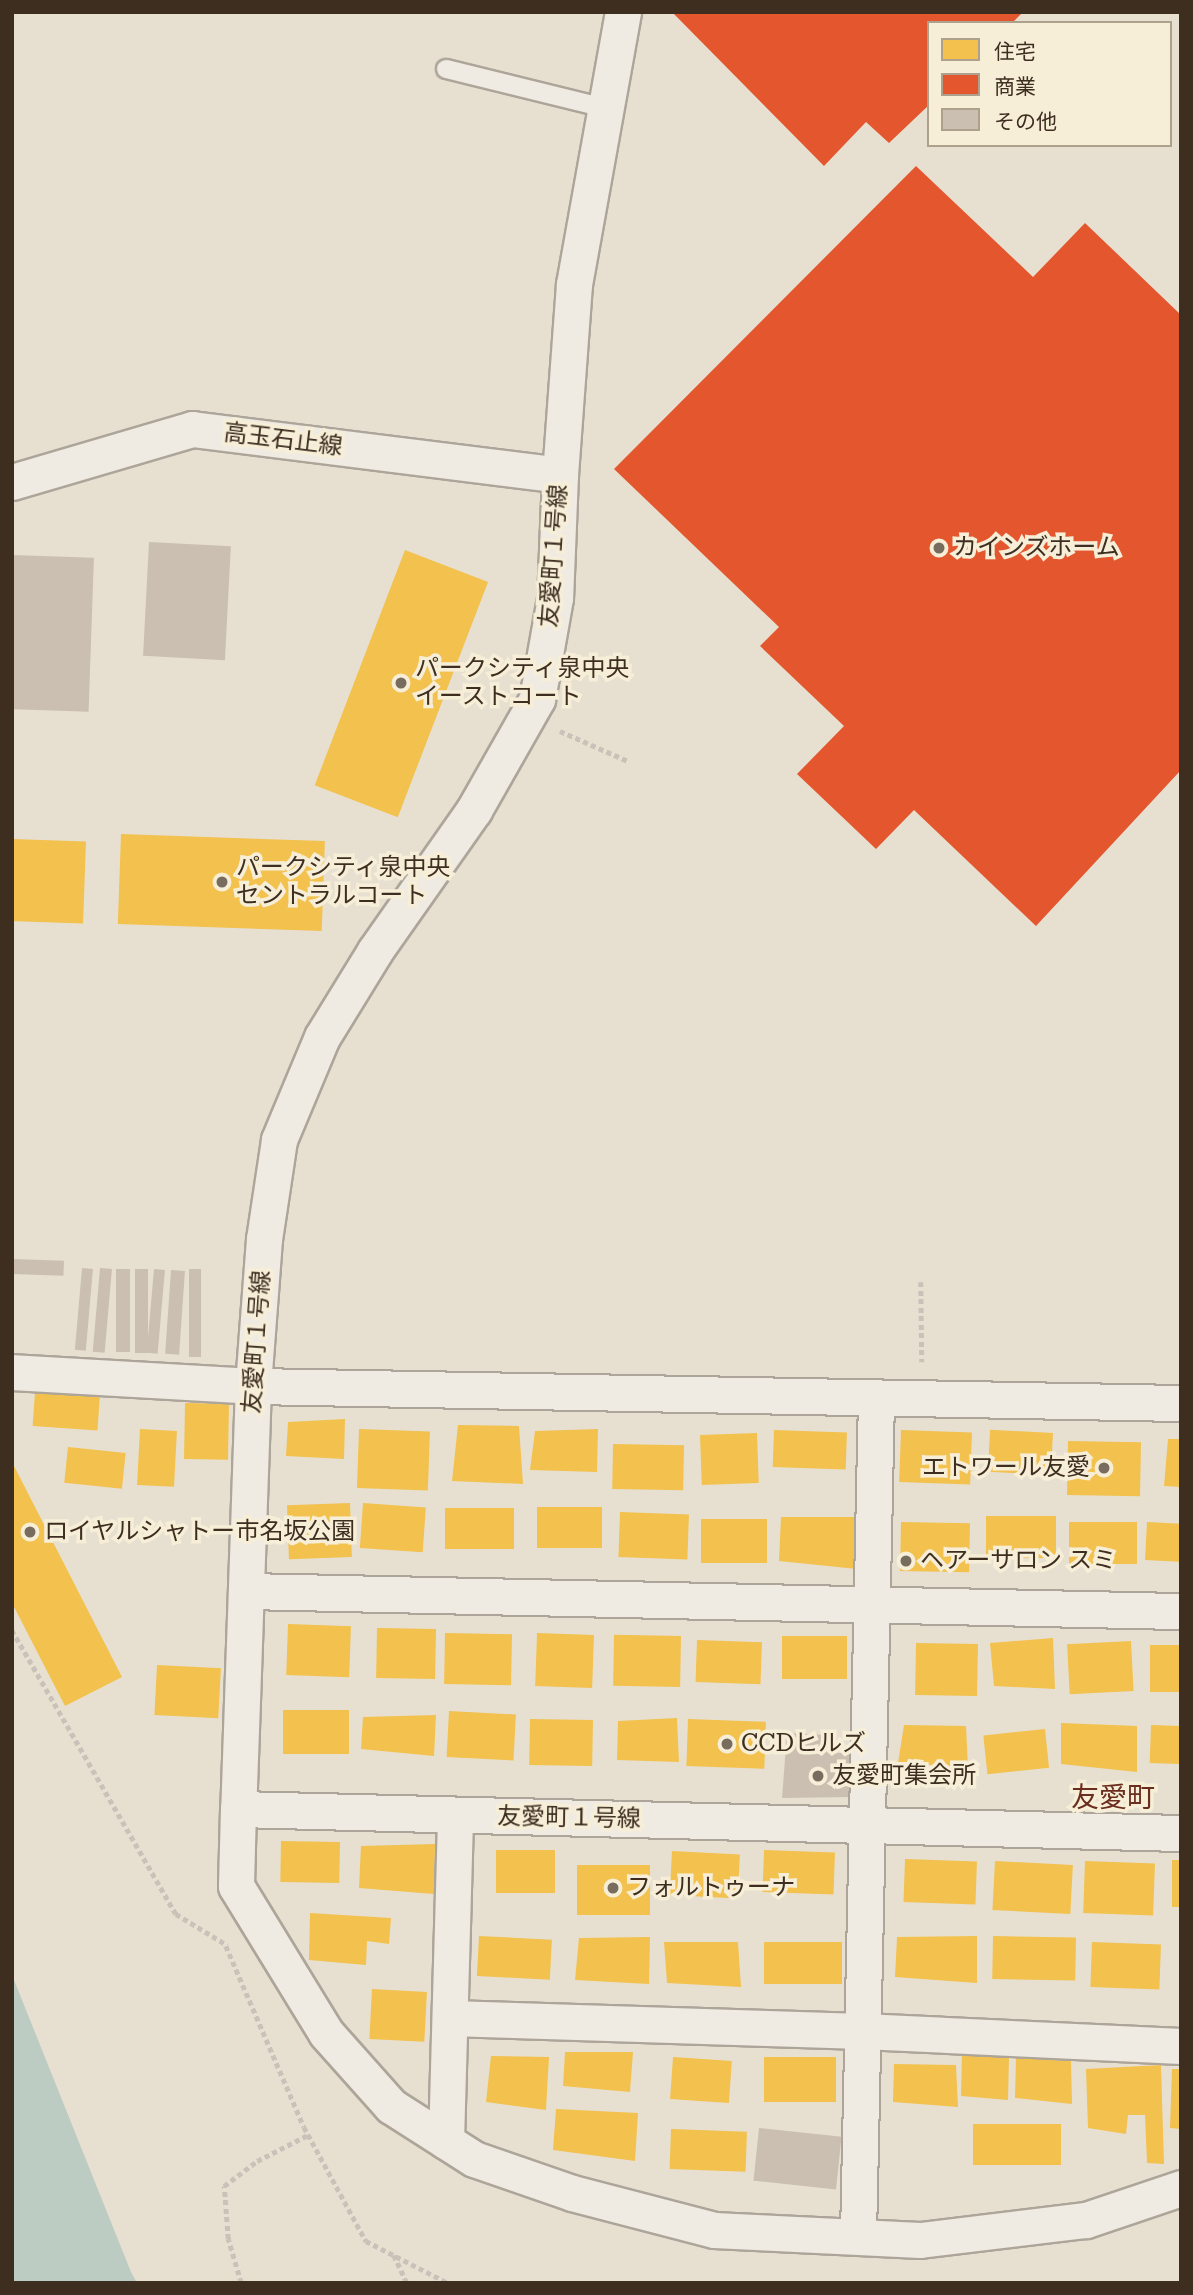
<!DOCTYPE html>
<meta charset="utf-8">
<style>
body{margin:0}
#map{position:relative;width:1193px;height:2295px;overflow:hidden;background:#e7e0d1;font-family:"Roboto Serif","Noto Sans JP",serif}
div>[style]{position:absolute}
.water>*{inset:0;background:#bcccc2}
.homes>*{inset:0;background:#f2c14e;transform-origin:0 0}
.shops>*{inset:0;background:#e4572e}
.building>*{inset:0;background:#cbbfb2;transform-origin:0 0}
.path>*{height:4.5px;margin-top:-2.25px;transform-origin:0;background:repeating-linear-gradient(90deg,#c8c2b9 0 5px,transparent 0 8.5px)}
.roads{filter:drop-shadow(2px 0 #ada599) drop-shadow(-2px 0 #ada599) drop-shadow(0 2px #ada599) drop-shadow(0 -2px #ada599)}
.lane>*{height:18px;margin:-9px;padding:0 9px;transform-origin:9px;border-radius:9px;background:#efebe3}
.street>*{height:35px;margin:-17.5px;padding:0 17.5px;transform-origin:17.5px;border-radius:17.5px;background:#efebe3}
.dots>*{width:19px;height:19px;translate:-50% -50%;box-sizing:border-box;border:4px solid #f7eed8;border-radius:50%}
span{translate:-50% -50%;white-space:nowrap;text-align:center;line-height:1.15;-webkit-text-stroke:7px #f7eed8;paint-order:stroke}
.street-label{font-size:24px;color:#3d2e20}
.poi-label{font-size:24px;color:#3d2e20}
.left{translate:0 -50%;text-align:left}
.right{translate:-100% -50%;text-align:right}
.quarter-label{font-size:28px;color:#6b2e1e}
.frame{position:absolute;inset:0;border:14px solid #3d2e20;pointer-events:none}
.legend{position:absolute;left:927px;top:21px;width:245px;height:126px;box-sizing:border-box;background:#f7eed8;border:2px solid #ada18e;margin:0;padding:9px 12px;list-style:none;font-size:21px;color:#3d2e20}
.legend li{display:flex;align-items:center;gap:14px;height:35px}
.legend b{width:35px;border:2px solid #ada18e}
</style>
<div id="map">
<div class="water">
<i style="clip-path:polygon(12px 1975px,131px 2272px,137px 2283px,12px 2283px)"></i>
</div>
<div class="homes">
<i style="left:405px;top:550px;width:89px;height:252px;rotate:21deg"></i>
<i style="left:121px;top:834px;width:204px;height:90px;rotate:2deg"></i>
<i style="left:12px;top:839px;width:74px;height:82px;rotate:2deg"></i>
<i style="left:35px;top:1392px;width:65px;height:34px;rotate:4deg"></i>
<i style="left:185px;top:1403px;width:44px;height:56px;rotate:1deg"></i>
<i style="clip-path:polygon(345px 1419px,344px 1459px,286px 1456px,288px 1422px)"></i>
<i style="clip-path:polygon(458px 1425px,519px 1426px,523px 1484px,452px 1481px)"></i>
<i style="left:140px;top:1429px;width:37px;height:56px;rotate:3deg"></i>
<i style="left:359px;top:1429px;width:71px;height:59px;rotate:2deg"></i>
<i style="clip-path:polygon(598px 1429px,597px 1472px,530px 1470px,535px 1431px)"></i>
<i style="left:774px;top:1430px;width:73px;height:37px;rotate:2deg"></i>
<i style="left:901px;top:1430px;width:71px;height:52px;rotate:2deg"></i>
<i style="left:757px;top:1433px;width:50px;height:57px;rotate:88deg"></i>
<i style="left:1053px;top:1433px;width:42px;height:63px;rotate:93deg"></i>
<i style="clip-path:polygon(1168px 1439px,1181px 1439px,1181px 1487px,1164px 1486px)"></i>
<i style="left:1068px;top:1441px;width:73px;height:54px;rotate:1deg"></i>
<i style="left:613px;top:1444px;width:71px;height:45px;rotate:1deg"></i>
<i style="left:68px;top:1447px;width:58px;height:36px;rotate:6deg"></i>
<i style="clip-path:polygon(12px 1462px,122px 1677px,65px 1706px,12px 1603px)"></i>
<i style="left:350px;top:1503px;width:54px;height:63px;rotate:88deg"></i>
<i style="left:363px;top:1503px;width:63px;height:45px;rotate:4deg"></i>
<i style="left:537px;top:1507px;width:65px;height:41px"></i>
<i style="left:445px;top:1508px;width:69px;height:41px"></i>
<i style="left:620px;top:1512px;width:69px;height:45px;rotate:2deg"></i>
<i style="left:986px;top:1516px;width:70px;height:42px"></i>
<i style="clip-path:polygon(781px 1517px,856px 1517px,857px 1569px,779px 1561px)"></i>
<i style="left:701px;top:1519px;width:66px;height:44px"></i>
<i style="left:901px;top:1522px;width:69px;height:49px;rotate:1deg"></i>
<i style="left:1137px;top:1522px;width:42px;height:68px;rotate:90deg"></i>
<i style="left:1147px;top:1522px;width:34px;height:38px;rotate:3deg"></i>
<i style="left:288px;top:1624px;width:63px;height:51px;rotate:2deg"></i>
<i style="left:377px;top:1628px;width:59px;height:50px;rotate:1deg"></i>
<i style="left:445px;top:1633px;width:67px;height:51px;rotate:1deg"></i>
<i style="left:594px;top:1635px;width:53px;height:57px;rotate:92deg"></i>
<i style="left:681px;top:1636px;width:51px;height:67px;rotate:91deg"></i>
<i style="left:782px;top:1636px;width:65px;height:43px"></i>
<i style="clip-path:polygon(1053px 1638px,1055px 1689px,994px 1686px,990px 1643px)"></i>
<i style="left:697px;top:1640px;width:65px;height:42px;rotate:2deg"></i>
<i style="left:1131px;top:1641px;width:50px;height:64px;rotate:87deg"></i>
<i style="left:978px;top:1644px;width:52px;height:62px;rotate:91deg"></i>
<i style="left:1150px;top:1645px;width:31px;height:47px"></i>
<i style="left:157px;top:1665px;width:64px;height:50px;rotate:3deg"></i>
<i style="left:283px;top:1710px;width:66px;height:44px"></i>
<i style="left:449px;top:1711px;width:67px;height:46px;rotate:3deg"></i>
<i style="clip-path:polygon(436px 1715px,434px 1756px,361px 1749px,363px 1717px)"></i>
<i style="clip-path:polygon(677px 1718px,679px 1762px,617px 1760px,618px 1721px)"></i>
<i style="left:530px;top:1719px;width:63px;height:46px;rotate:1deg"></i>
<i style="left:688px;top:1719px;width:78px;height:47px;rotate:2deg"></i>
<i style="clip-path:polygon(1061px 1723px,1137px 1726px,1137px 1772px,1061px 1764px)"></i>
<i style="clip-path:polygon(904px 1725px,966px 1726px,968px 1767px,898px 1763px)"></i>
<i style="left:1151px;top:1725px;width:30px;height:38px;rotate:2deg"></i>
<i style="left:1045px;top:1729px;width:39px;height:62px;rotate:84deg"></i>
<i style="left:281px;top:1841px;width:59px;height:41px;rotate:1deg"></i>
<i style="clip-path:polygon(435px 1844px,434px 1894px,359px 1888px,361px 1846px)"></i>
<i style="left:496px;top:1850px;width:59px;height:43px"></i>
<i style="left:764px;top:1850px;width:71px;height:42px;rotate:2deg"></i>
<i style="left:672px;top:1851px;width:68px;height:44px;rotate:3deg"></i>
<i style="left:905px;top:1859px;width:72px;height:43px;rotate:2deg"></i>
<i style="left:1172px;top:1860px;width:9px;height:47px"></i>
<i style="left:995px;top:1861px;width:78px;height:49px;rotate:3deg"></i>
<i style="left:1085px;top:1861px;width:70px;height:52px;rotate:2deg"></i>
<i style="left:650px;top:1865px;width:50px;height:73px;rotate:90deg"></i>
<i style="clip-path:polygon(310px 1913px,391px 1918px,389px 1944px,367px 1941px,366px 1965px,309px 1960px)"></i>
<i style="left:479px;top:1936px;width:73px;height:40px;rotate:3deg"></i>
<i style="clip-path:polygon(977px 1936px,977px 1983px,895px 1977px,897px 1937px)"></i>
<i style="left:993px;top:1936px;width:83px;height:43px;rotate:1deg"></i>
<i style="clip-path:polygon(650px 1937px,649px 1984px,575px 1980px,579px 1938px)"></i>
<i style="clip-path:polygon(664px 1942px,738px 1942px,741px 1987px,667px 1983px)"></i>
<i style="left:764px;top:1942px;width:78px;height:42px"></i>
<i style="left:1092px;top:1942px;width:69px;height:45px;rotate:2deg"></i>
<i style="left:372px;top:1989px;width:55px;height:50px;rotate:3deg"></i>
<i style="clip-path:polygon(962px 2051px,1009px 2057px,1008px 2100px,961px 2096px)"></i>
<i style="clip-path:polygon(565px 2052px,633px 2052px,630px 2092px,563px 2086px)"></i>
<i style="clip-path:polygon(491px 2056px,549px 2057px,546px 2110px,486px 2102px)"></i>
<i style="left:673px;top:2057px;width:59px;height:42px;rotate:4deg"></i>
<i style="left:764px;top:2057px;width:72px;height:45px"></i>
<i style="clip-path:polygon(1016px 2058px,1071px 2061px,1072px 2104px,1015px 2098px)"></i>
<i style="clip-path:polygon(894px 2064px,956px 2065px,958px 2107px,893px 2102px)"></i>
<i style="clip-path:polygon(1161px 2065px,1164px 2164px,1147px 2163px,1145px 2115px,1128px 2115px,1126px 2134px,1088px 2128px,1086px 2069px)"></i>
<i style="clip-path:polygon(1172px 2069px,1181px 2069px,1181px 2129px,1170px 2128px)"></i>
<i style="clip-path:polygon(556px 2109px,638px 2113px,635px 2161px,553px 2150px)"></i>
<i style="left:973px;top:2124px;width:88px;height:41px"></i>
<i style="left:671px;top:2129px;width:76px;height:40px;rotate:2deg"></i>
</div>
<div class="shops">
<i style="clip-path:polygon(672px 12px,1023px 12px,1012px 23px,929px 23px,929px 105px,889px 143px,866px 122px,824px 166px)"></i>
<i style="clip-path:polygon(916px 166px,1033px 277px,1085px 223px,1181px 315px,1181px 770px,1036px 926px,914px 810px,876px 849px,797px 774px,844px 726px,760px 646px,779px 627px,614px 469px)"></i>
</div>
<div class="building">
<i style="left:149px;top:542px;width:82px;height:114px;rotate:3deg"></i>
<i style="left:12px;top:555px;width:82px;height:154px;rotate:2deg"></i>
<i style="left:12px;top:1259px;width:52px;height:15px;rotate:2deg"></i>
<i style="left:82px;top:1268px;width:11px;height:82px;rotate:5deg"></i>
<i style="left:100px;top:1268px;width:12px;height:84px;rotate:5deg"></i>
<i style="left:116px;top:1269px;width:14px;height:83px"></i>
<i style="left:135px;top:1269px;width:13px;height:84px"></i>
<i style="left:154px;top:1269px;width:11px;height:84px;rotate:5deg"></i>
<i style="left:189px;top:1269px;width:12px;height:88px"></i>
<i style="left:171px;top:1270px;width:14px;height:84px;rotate:4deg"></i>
<i style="clip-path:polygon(787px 1733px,826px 1735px,822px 1751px,850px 1754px,853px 1797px,782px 1798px)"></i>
<i style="left:759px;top:2128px;width:83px;height:53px;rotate:6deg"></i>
</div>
<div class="path">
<i style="left:560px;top:731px;width:74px;rotate:23.8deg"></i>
<i style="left:921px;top:1282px;width:80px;rotate:89.3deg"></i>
<i style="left:12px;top:1630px;width:328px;rotate:60deg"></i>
<i style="left:176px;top:1914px;width:60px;rotate:31.3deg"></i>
<i style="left:226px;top:1946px;width:197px;rotate:66.7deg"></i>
<i style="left:304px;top:2127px;width:130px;rotate:61.5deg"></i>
<i style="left:366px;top:2241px;width:92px;rotate:27.1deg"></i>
<i style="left:394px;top:2255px;width:31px;rotate:65deg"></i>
<i style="left:241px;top:2283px;width:46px;rotate:-106.5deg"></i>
<i style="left:228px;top:2239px;width:53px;rotate:-94.3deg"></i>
<i style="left:224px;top:2186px;width:41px;rotate:-37.1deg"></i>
<i style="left:257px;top:2161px;width:57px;rotate:-27deg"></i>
</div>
<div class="roads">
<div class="lane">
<i style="left:446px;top:69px;width:164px;rotate:13.8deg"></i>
</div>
<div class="street">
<i style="left:623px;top:12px;width:276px;rotate:100.2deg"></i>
<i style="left:574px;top:284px;width:192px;rotate:94.2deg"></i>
<i style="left:560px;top:475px;width:123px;rotate:92.3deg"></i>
<i style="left:555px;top:598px;width:103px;rotate:100.1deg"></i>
<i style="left:537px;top:699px;width:128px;rotate:119.6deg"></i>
<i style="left:474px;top:810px;width:172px;rotate:125.1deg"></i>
<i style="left:375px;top:951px;width:101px;rotate:121.6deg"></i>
<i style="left:322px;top:1037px;width:112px;rotate:112.7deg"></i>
<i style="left:279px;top:1140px;width:100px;rotate:98.6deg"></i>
<i style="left:264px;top:1239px;width:147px;rotate:94.3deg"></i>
<i style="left:253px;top:1386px;width:423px;rotate:92deg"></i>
<i style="left:238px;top:1809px;width:943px;rotate:1.46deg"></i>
<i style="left:12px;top:482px;width:188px;rotate:-16.4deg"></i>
<i style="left:192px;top:429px;width:371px;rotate:7.1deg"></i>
<i style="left:12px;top:1372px;width:241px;rotate:3.3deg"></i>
<i style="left:253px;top:1386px;width:928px;rotate:1.05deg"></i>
<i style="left:246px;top:1591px;width:935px;rotate:1.23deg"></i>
<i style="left:238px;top:1809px;width:77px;rotate:91.5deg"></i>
<i style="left:236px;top:1886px;width:172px;rotate:58.5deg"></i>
<i style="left:326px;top:2033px;width:98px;rotate:48.3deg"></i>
<i style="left:391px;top:2106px;width:98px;rotate:32.6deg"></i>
<i style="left:474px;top:2159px;width:104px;rotate:19.1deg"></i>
<i style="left:572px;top:2193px;width:147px;rotate:14.6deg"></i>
<i style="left:714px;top:2230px;width:206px;rotate:2.8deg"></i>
<i style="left:920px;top:2240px;width:167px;rotate:-6.9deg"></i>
<i style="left:1086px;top:2220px;width:100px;rotate:-18.6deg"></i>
<i style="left:450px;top:2018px;width:412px;rotate:1.8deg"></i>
<i style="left:862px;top:2031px;width:319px;rotate:2.7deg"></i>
<i style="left:446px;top:2141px;width:326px;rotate:-88.4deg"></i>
<i style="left:858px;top:2236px;width:839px;rotate:-88.77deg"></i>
</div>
</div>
<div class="dots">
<i style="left:939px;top:548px;background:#786c5e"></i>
<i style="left:401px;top:683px;background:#786c5e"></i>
<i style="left:222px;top:882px;background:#786c5e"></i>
<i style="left:1104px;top:1468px;background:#786c5e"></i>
<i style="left:30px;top:1532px;background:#786c5e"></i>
<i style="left:906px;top:1561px;background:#786c5e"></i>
<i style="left:727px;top:1744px;background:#786c5e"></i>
<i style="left:818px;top:1776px;background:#786c5e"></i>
<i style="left:613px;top:1888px;background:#786c5e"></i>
</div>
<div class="street-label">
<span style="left:283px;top:440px;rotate:7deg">高玉石止線</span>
<span style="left:554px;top:556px;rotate:-86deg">友愛町１号線</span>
<span style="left:257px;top:1342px;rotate:-86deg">友愛町１号線</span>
<span style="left:569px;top:1818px;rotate:1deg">友愛町１号線</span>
</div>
<div class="poi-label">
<span class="left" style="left:953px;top:548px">カインズホーム</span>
<span class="left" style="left:415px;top:683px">パークシティ泉中央<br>イーストコート</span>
<span class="left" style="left:236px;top:882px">パークシティ泉中央<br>セントラルコート</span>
<span class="right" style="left:1090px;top:1468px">エトワール友愛</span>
<span class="left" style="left:44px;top:1532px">ロイヤルシャトー市名坂公園</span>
<span class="left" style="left:920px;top:1561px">ヘアーサロン スミ</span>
<span class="left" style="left:741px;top:1744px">CCDヒルズ</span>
<span class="left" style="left:832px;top:1776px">友愛町集会所</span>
<span class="left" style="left:627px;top:1888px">フォルトゥーナ</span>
</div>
<div class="quarter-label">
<span style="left:1113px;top:1798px">友愛町</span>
</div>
<div class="frame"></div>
<ul class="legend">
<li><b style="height:19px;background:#f2c14e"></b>住宅</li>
<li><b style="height:19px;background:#e4572e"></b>商業</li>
<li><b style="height:19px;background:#cbbfb2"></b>その他</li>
</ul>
</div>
